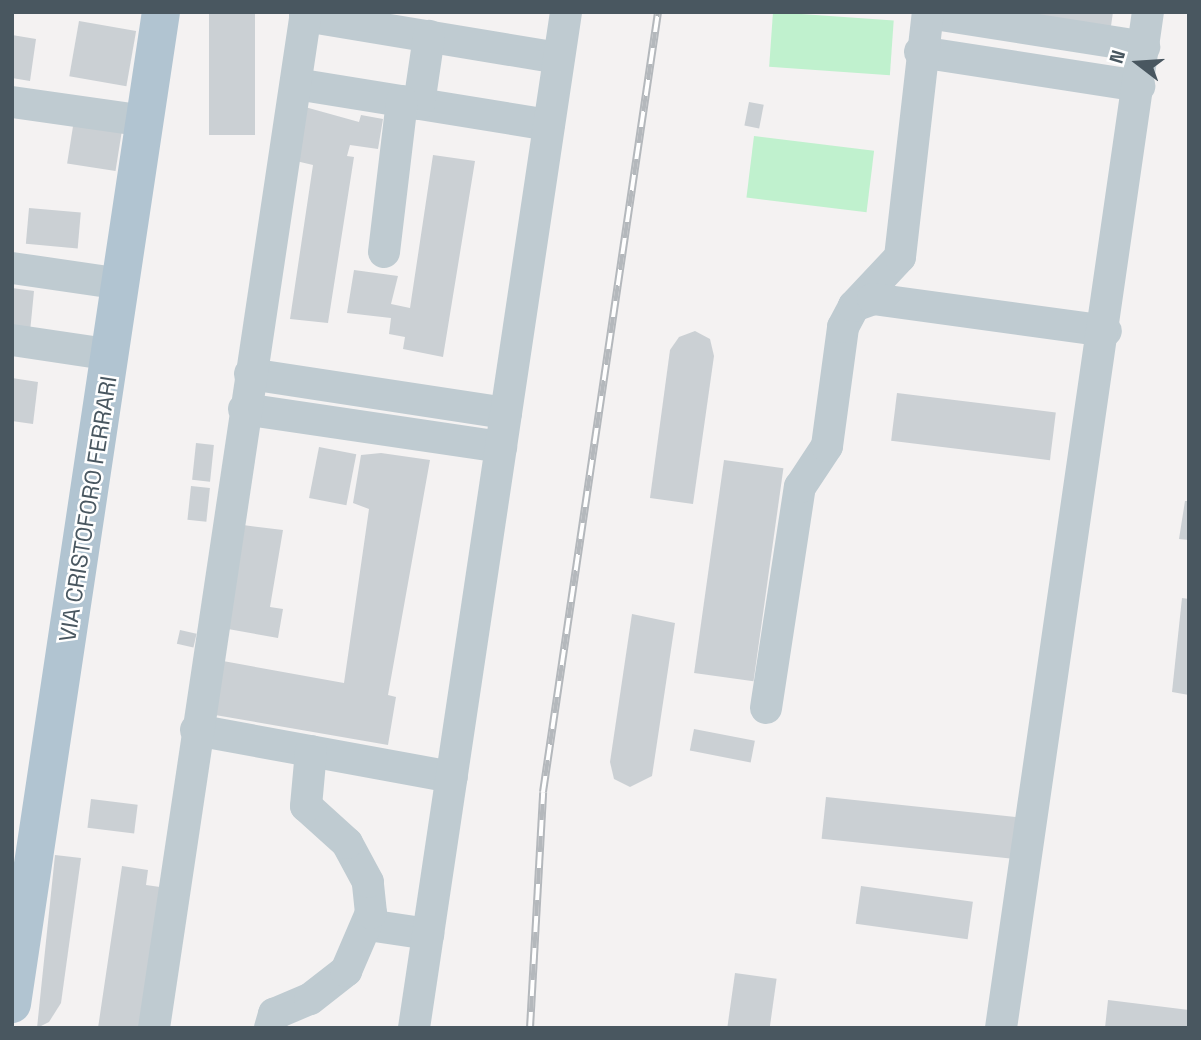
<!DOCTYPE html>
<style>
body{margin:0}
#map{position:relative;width:1201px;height:1040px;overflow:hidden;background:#f4f2f2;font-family:"Space Grotesk",sans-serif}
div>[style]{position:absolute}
.green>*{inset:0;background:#c0f1ce;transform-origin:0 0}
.building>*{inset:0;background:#cbd0d4;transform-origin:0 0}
.minor>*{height:32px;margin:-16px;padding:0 16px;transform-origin:16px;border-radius:16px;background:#bfcbd1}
.major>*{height:38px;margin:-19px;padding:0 19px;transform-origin:19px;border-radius:19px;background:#b1c4d1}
.rail>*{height:8px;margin-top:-4px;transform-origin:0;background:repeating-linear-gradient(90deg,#fff 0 16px,#b4b8bc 0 32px);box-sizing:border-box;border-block:2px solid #b4b8bc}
span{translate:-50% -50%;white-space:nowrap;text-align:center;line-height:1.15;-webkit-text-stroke:5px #fff;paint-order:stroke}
.street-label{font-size:23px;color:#495760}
.frame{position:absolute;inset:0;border:14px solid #495760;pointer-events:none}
.north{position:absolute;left:1103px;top:28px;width:70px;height:70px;-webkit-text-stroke:5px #fff;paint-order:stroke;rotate:287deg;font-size:19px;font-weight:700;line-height:28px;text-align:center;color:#495760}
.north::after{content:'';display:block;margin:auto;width:24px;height:32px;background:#495760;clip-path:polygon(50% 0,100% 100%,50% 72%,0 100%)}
</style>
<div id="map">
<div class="green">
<i style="left:773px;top:12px;width:121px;height:55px;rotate:4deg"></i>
<i style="left:754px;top:136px;width:121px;height:62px;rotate:7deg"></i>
</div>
<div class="building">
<i style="left:209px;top:12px;width:46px;height:123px"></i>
<i style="clip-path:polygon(1000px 12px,1113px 12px,1110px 33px)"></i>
<i style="left:79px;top:21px;width:58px;height:56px;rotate:10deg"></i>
<i style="clip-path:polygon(12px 35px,36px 39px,30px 81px,12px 78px)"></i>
<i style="left:749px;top:102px;width:15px;height:24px;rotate:11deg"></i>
<i style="clip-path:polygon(305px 107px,359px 122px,361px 115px,383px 119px,378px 149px,350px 145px,347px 156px,354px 157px,328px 323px,290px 319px,313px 165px,296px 161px)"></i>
<i style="left:74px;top:120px;width:49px;height:44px;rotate:9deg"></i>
<i style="clip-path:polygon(433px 155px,475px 161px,443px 357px,403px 349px,405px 337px,389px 334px,391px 318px,347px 313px,354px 270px,398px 276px,391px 304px,410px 308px)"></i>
<i style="left:29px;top:208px;width:52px;height:36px;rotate:5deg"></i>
<i style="clip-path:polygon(12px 288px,34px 291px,30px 332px,12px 330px)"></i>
<i style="clip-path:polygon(695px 331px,710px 339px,714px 356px,693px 504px,650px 498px,670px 350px,679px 337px)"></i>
<i style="clip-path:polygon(12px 378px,38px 382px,33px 424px,12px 421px)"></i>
<i style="left:897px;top:393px;width:160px;height:48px;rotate:7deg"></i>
<i style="left:196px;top:443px;width:18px;height:37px;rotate:6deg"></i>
<i style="left:319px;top:447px;width:38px;height:52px;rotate:11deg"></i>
<i style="clip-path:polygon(381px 453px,430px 460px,388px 695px,396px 697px,388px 745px,215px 715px,223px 661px,344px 683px,369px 509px,353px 503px,361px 455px)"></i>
<i style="left:724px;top:460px;width:60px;height:215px;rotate:8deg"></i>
<i style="left:191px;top:486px;width:19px;height:34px;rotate:6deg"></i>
<i style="clip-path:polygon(1185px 501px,1189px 501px,1189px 540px,1179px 539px)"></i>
<i style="clip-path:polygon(243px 525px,283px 530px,270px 607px,283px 609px,278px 638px,228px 629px)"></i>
<i style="clip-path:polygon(1182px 598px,1189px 599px,1189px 695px,1172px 692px)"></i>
<i style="clip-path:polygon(632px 614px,675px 623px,652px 776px,630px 787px,614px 779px,610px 762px)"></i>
<i style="left:180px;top:630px;width:17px;height:14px;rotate:13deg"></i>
<i style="left:694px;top:729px;width:62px;height:22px;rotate:11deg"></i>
<i style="left:826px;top:797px;width:197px;height:42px;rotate:6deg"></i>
<i style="left:91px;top:799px;width:47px;height:29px;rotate:7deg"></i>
<i style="clip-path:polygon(55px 855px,81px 858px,61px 1003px,49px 1022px,37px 1028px)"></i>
<i style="clip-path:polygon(122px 866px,148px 870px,146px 885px,160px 887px,140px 1028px,98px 1028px)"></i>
<i style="left:861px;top:886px;width:113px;height:38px;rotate:8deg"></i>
<i style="left:735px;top:973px;width:42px;height:56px;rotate:8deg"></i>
<i style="clip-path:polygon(1108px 1000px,1189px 1010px,1189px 1028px,1105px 1028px)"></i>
</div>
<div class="minor">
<i style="left:928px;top:13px;width:219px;rotate:8.9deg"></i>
<i style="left:305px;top:16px;width:257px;rotate:9.4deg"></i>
<i style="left:920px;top:52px;width:222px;rotate:8.8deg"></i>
<i style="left:296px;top:84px;width:256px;rotate:9.2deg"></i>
<i style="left:12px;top:102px;width:135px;rotate:8.1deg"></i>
<i style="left:419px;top:104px;width:69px;rotate:-81.6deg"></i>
<i style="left:384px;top:252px;width:152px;rotate:-83.2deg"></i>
<i style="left:12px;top:268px;width:111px;rotate:8.3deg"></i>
<i style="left:854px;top:306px;width:67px;rotate:-46.8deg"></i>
<i style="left:900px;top:257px;width:247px;rotate:-83.5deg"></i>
<i style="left:12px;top:340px;width:101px;rotate:8.5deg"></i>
<i style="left:250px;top:374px;width:259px;rotate:8.7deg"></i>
<i style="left:244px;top:409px;width:260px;rotate:8.4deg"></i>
<i style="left:766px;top:708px;width:224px;rotate:-81.3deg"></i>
<i style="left:800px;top:487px;width:49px;rotate:-56.6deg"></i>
<i style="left:827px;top:446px;width:120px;rotate:-82.3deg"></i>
<i style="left:843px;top:327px;width:24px;rotate:-62deg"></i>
<i style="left:854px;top:306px;width:20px;rotate:-20deg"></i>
<i style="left:873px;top:299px;width:235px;rotate:7.8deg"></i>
<i style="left:196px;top:730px;width:260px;rotate:10.4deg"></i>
<i style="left:368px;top:925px;width:61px;rotate:8.5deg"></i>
<i style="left:154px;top:1028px;width:1027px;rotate:-81.49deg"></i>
<i style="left:270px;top:1028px;width:15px;rotate:-74deg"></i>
<i style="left:274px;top:1014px;width:39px;rotate:-23deg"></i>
<i style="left:310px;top:999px;width:46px;rotate:-37.9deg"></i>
<i style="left:346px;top:971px;width:63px;rotate:-66.7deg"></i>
<i style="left:371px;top:913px;width:31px;rotate:-96deg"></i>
<i style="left:368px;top:882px;width:44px;rotate:-118.3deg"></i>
<i style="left:347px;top:843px;width:55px;rotate:-137.9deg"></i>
<i style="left:306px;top:806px;width:55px;rotate:-84.8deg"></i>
<i style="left:414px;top:1028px;width:1027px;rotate:-81.49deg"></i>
<i style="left:1001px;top:1028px;width:1027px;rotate:-81.77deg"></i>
</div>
<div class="major">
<i style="left:12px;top:1004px;width:1003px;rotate:-81.46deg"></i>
</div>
<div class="rail">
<i style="left:530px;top:1028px;width:236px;rotate:-86.8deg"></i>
<i style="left:543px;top:792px;width:788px;rotate:-81.61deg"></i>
</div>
<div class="street-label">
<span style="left:88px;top:509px;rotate:-81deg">VIA CRISTOFORO FERRARI</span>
</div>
<div class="frame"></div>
<div class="north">N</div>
</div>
